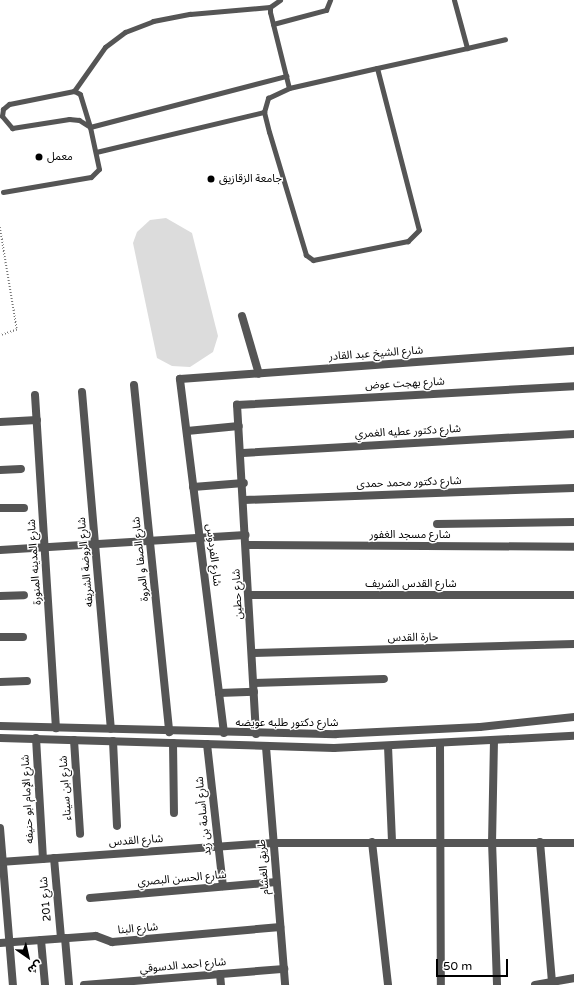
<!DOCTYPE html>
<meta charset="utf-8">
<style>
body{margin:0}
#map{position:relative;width:574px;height:985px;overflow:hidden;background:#fff;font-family:"Varela Round","Noto Sans Arabic",sans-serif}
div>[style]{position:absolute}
.green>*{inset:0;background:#dcdcdc}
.path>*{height:1.5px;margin-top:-0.75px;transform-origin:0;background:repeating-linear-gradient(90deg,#777 0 1px,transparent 0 3px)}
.service>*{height:5px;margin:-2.5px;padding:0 2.5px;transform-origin:2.5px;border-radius:2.5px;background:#555}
.minor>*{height:8px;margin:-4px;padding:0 4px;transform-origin:4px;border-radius:4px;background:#555}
.tertiary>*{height:8px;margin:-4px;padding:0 4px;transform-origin:4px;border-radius:4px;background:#555}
.dots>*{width:11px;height:11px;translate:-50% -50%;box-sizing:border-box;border:2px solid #fff;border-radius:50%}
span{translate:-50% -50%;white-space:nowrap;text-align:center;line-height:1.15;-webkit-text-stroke:3px #fff;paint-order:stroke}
.poi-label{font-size:11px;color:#000}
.left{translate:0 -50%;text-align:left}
.street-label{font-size:11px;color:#000}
.north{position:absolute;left:8px;top:937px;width:40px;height:40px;-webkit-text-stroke:3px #fff;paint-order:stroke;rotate:146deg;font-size:11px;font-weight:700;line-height:16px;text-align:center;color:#000}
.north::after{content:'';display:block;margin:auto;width:14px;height:18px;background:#000;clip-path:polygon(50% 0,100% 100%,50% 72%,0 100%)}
.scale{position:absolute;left:436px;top:959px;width:72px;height:18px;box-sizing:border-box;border:2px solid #000;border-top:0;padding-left:5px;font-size:12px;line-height:14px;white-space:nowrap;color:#000;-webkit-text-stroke:3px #fff;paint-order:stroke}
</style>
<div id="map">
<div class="green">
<i style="clip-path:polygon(166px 218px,192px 233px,218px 336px,213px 352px,190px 367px,172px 366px,157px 358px,133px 243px,137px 232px,150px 220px)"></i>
</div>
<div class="path">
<i style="left:0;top:227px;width:104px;rotate:80.6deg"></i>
<i style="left:17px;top:330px;width:18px;rotate:161deg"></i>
</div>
<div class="service">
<i style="left:280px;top:0;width:12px;rotate:145deg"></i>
<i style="left:270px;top:7px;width:5px;rotate:90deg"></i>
<i style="left:270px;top:12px;width:78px;rotate:76deg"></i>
<i style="left:454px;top:0;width:50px;rotate:74.8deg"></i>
<i style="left:273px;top:24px;width:55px;rotate:-14.8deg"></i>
<i style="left:326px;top:10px;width:11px;rotate:-68deg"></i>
<i style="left:377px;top:68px;width:167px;rotate:75.5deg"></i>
<i style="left:419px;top:230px;width:16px;rotate:135deg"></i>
<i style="left:408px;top:241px;width:97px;rotate:168.7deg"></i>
<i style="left:313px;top:260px;width:9px;rotate:-144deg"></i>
<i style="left:306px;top:255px;width:128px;rotate:-106.7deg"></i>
<i style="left:269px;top:132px;width:21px;rotate:-104deg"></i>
<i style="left:264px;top:112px;width:15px;rotate:-74deg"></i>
<i style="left:268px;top:98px;width:23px;rotate:-25deg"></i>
<i style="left:289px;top:88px;width:90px;rotate:-12.8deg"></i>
<i style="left:377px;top:68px;width:92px;rotate:-12.5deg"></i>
<i style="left:467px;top:48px;width:39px;rotate:-13deg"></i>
<i style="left:74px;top:91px;width:54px;rotate:-54.8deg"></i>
<i style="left:105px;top:47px;width:25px;rotate:-37deg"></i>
<i style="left:125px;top:32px;width:30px;rotate:-21deg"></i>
<i style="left:153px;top:21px;width:38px;rotate:-11deg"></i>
<i style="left:190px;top:14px;width:80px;rotate:-5deg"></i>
<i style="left:90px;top:127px;width:203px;rotate:-14.6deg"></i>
<i style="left:96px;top:152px;width:173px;rotate:-13.4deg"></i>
<i style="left:3px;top:192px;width:89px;rotate:-9.7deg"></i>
<i style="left:91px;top:177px;width:11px;rotate:-45deg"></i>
<i style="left:99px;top:169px;width:43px;rotate:-102.1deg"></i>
<i style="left:90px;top:127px;width:34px;rotate:-107deg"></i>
<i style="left:80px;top:94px;width:7px;rotate:-153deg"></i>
<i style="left:74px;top:91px;width:66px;rotate:168.7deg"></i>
<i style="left:9px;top:104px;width:8px;rotate:140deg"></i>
<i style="left:3px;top:109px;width:7px;rotate:98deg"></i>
<i style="left:2px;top:116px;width:16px;rotate:50deg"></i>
<i style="left:12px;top:128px;width:58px;rotate:-9deg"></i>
<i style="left:69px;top:119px;width:10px;rotate:6deg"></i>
<i style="left:79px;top:120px;width:13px;rotate:32deg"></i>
</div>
<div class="minor">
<i style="left:242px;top:316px;width:60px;rotate:73.7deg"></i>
<i style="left:134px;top:385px;width:349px;rotate:84.2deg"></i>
<i style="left:82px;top:392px;width:338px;rotate:85.1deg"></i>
<i style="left:35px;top:395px;width:334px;rotate:86.4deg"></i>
<i style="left:0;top:422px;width:37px;rotate:-3deg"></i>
<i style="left:187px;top:431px;width:52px;rotate:-5.5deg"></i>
<i style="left:243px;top:453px;width:332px;rotate:-3.3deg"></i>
<i style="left:0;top:470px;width:21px;rotate:-3deg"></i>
<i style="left:193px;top:487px;width:51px;rotate:-4.5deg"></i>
<i style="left:244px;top:500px;width:330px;rotate:-2.1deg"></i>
<i style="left:0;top:508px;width:24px"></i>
<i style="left:437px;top:524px;width:137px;rotate:-0.8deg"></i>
<i style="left:246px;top:545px;width:328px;rotate:0.3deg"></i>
<i style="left:0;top:550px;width:246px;rotate:-3.5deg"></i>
<i style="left:249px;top:595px;width:325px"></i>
<i style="left:0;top:596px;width:24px;rotate:-2deg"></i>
<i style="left:0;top:637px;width:23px"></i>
<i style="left:252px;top:653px;width:322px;rotate:-1.6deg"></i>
<i style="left:0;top:682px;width:27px;rotate:-2deg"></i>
<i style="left:254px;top:683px;width:130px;rotate:-1.8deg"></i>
<i style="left:219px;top:693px;width:35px;rotate:-2deg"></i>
<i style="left:224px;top:733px;width:357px;rotate:-97.1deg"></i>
<i style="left:180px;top:379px;width:395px;rotate:-4.1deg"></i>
<i style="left:256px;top:734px;width:330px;rotate:-93.3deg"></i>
<i style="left:237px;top:405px;width:338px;rotate:-3.2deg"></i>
<i style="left:36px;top:738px;width:121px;rotate:86.7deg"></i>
<i style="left:74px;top:740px;width:94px;rotate:86.3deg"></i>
<i style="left:494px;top:740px;width:101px;rotate:91.1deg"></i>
<i style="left:492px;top:841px;width:144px;rotate:88deg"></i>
<i style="left:113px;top:741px;width:85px;rotate:87.3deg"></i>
<i style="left:173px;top:743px;width:70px;rotate:89.2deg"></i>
<i style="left:440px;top:743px;width:242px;rotate:89.8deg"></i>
<i style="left:207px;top:744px;width:143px;rotate:83.6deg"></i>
<i style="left:388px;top:746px;width:95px;rotate:87.6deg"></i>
<i style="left:266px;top:747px;width:239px;rotate:85.4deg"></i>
<i style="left:0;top:828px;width:158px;rotate:85.3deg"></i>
<i style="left:372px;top:842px;width:144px;rotate:83.6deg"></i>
<i style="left:540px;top:842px;width:141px;rotate:85.1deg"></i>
<i style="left:54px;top:858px;width:80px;rotate:85deg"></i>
<i style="left:0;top:862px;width:274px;rotate:-4deg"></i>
<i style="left:273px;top:843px;width:301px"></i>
<i style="left:90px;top:898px;width:187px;rotate:-4.9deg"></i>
<i style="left:65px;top:938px;width:47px;rotate:85.1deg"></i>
<i style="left:41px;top:940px;width:45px;rotate:84.9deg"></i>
<i style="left:0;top:943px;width:96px;rotate:-4.2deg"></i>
<i style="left:96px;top:936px;width:17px;rotate:21deg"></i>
<i style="left:112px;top:942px;width:169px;rotate:-5.1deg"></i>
<i style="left:220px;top:974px;width:11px;rotate:85deg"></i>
<i style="left:84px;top:985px;width:201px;rotate:-4.6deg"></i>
<i style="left:535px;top:985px;width:40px;rotate:-10deg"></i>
</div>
<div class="tertiary">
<i style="left:0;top:726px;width:336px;rotate:1.4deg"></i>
<i style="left:336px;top:734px;width:144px;rotate:-2.8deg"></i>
<i style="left:480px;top:727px;width:95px;rotate:-6.1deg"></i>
<i style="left:0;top:738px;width:334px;rotate:1.7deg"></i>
<i style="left:334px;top:748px;width:240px;rotate:-2.9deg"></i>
</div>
<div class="dots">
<i style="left:39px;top:157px;background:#000"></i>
<i style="left:211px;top:179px;background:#000"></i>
</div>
<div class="poi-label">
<span class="left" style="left:47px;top:157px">معمل</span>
<span class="left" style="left:219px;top:179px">جامعة الزقازيق</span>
</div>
<div class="street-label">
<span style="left:376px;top:354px;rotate:-4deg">شارع الشيخ عبد القادر</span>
<span style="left:405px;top:384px;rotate:-3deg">شارع بهجت عوض</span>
<span style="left:408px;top:432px;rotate:-3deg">شارع دكتور عطيه الغمري</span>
<span style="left:409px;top:483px;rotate:-2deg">شارع دكتور محمد حمدى</span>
<span style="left:410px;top:535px">شارع مسجد الغفور</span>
<span style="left:213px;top:555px;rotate:83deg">شارع الفردوس</span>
<span style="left:141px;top:559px;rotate:-96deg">شارع الصفا و المروة</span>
<span style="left:35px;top:562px;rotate:-94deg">شارع المدينه المنورة</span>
<span style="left:86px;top:562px;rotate:-95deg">شارع الروضة الشريفه</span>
<span style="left:411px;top:584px">شارع القدس الشريف</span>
<span style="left:238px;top:594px;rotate:-93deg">شارع حطين</span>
<span style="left:413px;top:638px;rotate:-1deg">حارة القدس</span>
<span style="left:287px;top:723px">شارع دكتور طلبه عويضه</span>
<span style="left:66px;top:788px;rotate:-94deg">شارع ابن سيناء</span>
<span style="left:28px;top:799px;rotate:-93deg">شارع الإمام ابو حنيفه</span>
<span style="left:204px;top:816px;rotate:-96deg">شارع أسامة بن زيد</span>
<span style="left:136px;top:841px;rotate:-4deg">شارع القدس</span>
<span style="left:264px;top:867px;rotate:-94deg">طريق الغشام</span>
<span style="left:182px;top:879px;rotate:-5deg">شارع الحسن البصري</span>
<span style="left:46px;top:899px;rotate:-95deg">شارع 201</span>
<span style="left:138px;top:929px;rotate:-5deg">شارع البنا</span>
<span style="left:183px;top:966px;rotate:-5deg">شارع احمد الدسوقي</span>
</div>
<div class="north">ش</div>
<div class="scale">50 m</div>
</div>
